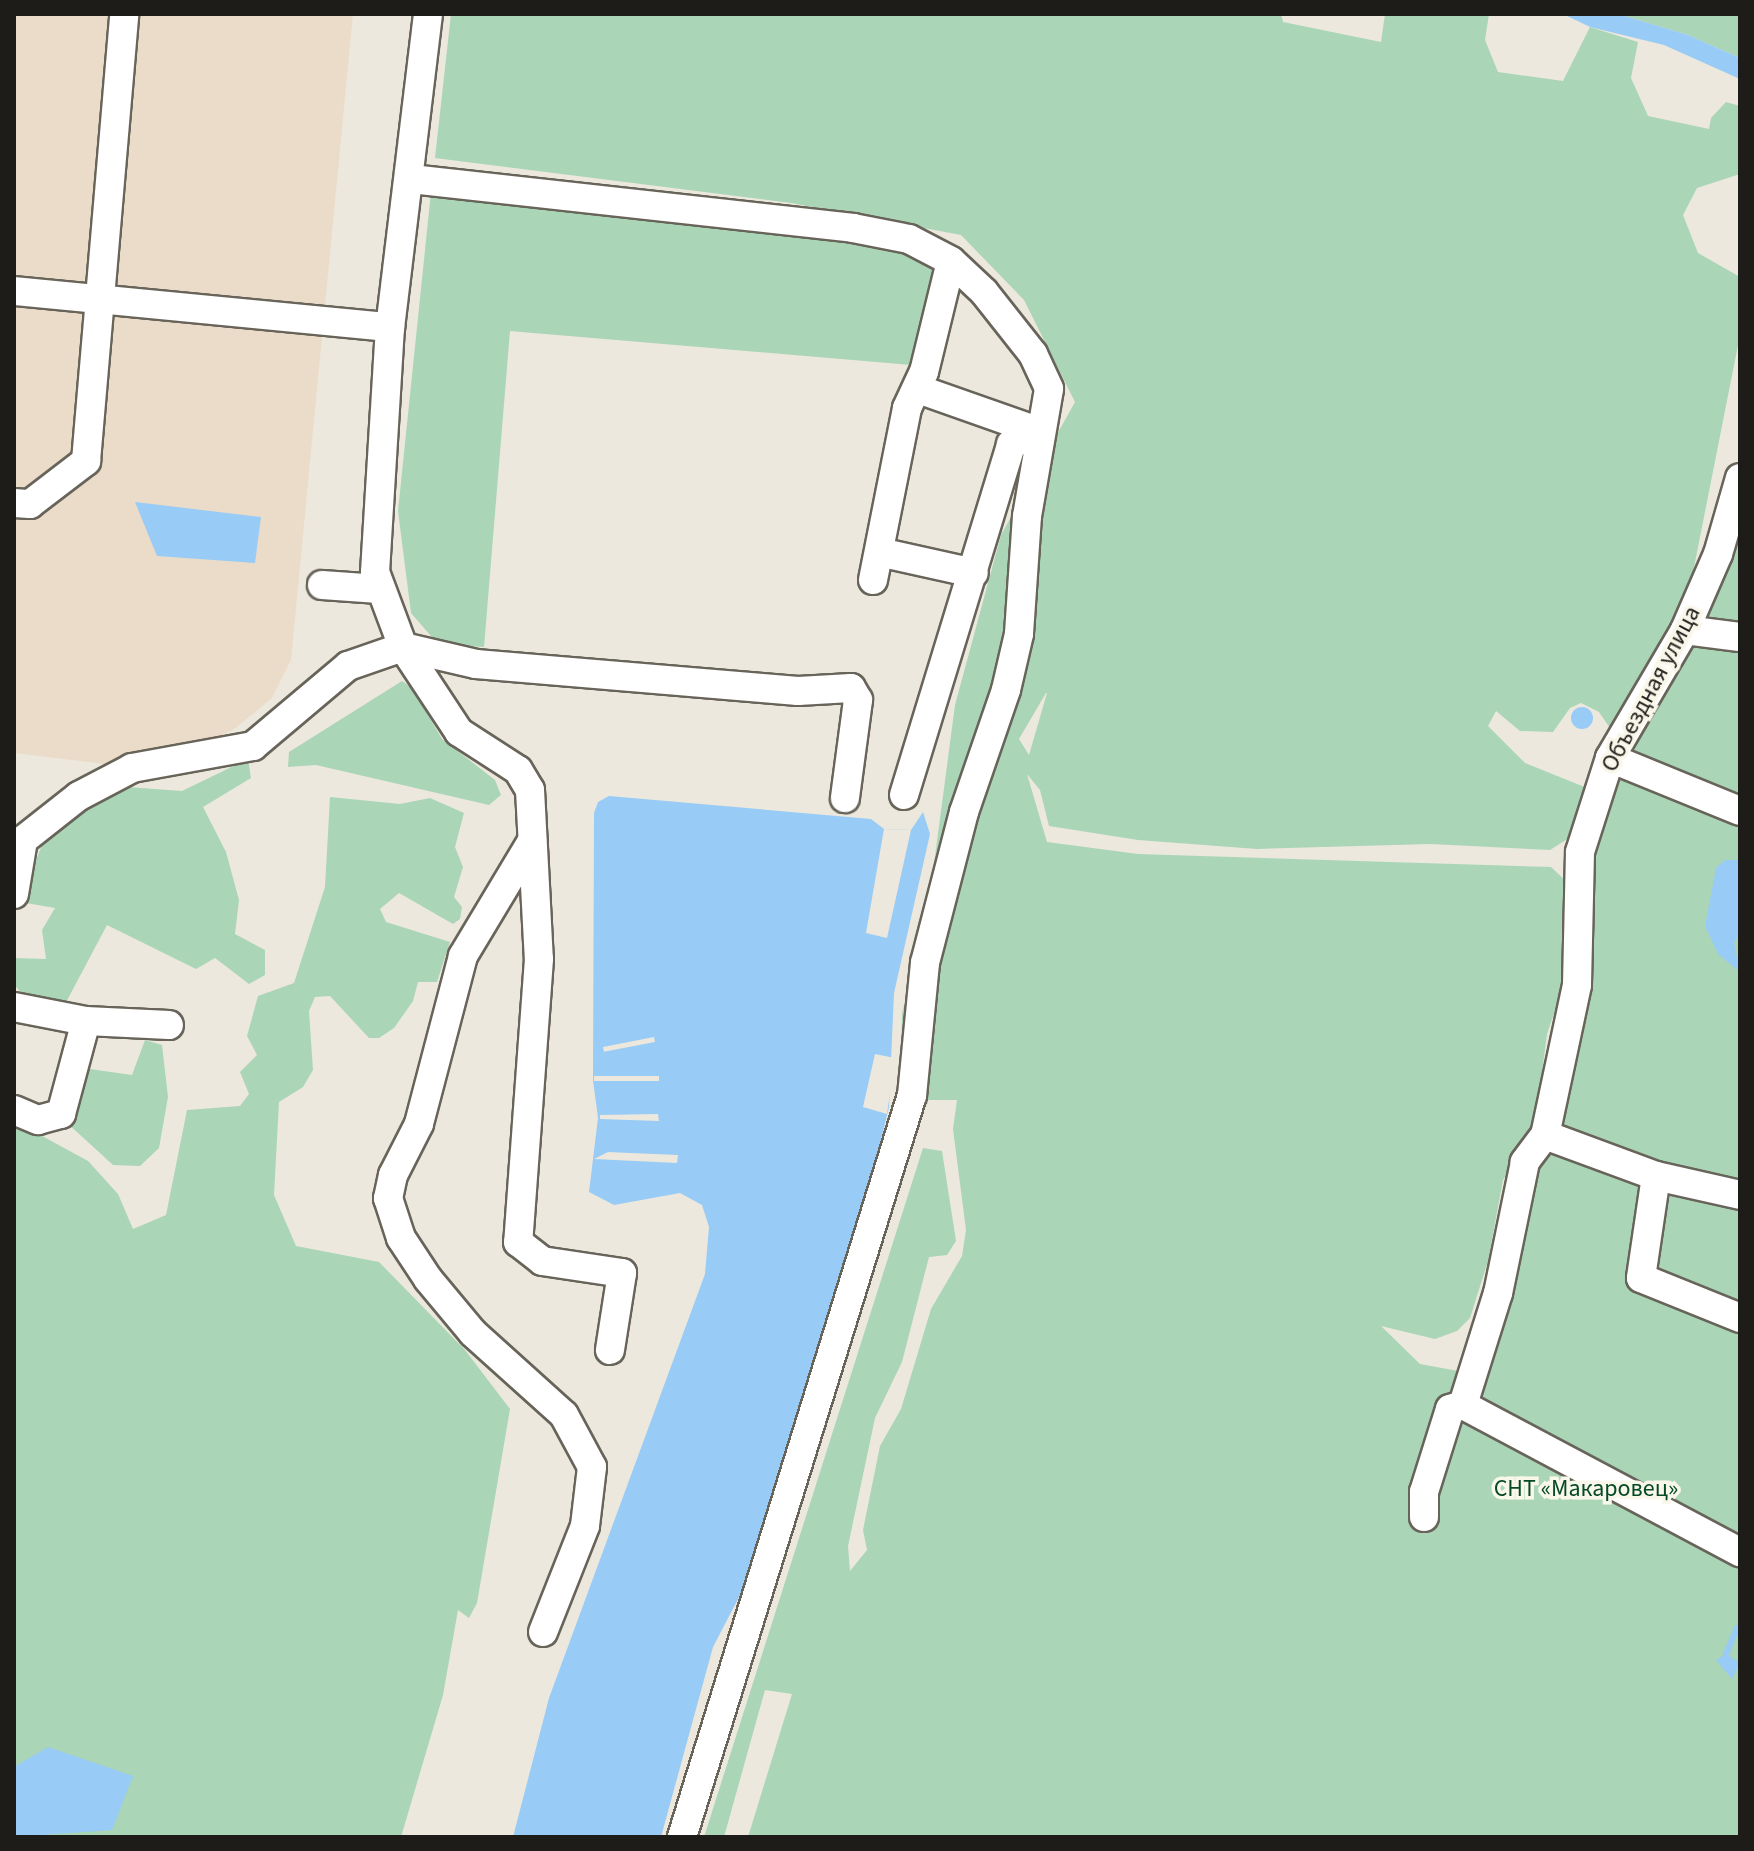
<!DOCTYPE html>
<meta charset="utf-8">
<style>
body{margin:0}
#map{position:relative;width:1754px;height:1851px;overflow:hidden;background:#ece8dd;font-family:"Source Sans 3",sans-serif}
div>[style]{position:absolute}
.industrial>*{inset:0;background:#ebdcc9}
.green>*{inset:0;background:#aad5b7}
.water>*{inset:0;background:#98cbf5}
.round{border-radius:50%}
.pier>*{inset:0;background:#ece8dd;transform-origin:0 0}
.stream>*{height:6px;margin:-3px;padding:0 3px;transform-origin:3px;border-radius:3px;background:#98cbf5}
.roads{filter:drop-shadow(2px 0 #68645a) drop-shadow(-2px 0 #68645a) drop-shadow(0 2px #68645a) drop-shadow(0 -2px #68645a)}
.minor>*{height:28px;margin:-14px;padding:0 14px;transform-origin:14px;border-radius:14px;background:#fff}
span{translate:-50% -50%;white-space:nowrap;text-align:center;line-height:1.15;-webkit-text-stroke:7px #f9f6ea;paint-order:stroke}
.street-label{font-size:24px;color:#1d1c18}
.park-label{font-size:24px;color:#054a26}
.frame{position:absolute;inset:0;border:16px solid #1d1c18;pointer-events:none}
</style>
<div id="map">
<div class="industrial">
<i style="clip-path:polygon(14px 14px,353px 14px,291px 660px,272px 698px,233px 730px,184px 751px,105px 764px,14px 753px)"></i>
</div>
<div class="green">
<i style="clip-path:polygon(evenodd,451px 14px,1281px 14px,1283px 22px,1381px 42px,1385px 14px,1489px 14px,1485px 40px,1498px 72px,1563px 81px,1590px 27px,1638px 42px,1631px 78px,1648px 116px,1709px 129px,1711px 118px,1726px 102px,1740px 106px,1740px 174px,1697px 188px,1683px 215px,1698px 253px,1740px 277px,1740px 335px,1682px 628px,1616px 737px,1599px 712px,1581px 703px,1570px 708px,1553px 732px,1520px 731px,1496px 711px,1488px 726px,1525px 763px,1592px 790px,1572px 836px,1550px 850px,1430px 844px,1257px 849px,1138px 840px,1049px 826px,1040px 790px,1027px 774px,1047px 842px,1138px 854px,1551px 867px,1567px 882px,1571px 963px,1547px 1034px,1535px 1126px,1503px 1180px,1488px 1261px,1470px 1318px,1457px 1331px,1435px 1339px,1381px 1326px,1420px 1364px,1480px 1375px,1532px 1176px,1558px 1118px,1583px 852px,1740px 529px,1740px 1837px,748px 1837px,792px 1694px,765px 1690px,724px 1837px,704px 1837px,923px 1148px,942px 1151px,956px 1241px,947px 1255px,929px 1257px,902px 1362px,875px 1418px,848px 1546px,850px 1571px,867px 1550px,863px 1530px,880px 1446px,901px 1409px,931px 1309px,962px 1256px,966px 1230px,953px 1129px,957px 1100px,922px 1100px,901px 1073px,902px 1013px,925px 932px,955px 705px,1001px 535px,1075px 402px,1024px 300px,961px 235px,791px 203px,435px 158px,451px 14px,1046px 693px,1047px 693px,1029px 755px,1019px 739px,1046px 693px)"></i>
<i style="clip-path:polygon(1618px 14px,1740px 14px,1740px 58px,1688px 35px)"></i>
<i style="clip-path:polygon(431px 192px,890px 246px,935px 270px,911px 365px,510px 331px,484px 647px,438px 644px,411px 613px,398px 511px)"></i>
<i style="clip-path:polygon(402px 681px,412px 688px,442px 739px,495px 780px,501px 795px,489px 805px,316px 765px,288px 767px,289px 752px)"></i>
<i style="clip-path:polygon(248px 759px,251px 778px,203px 807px,226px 852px,239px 900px,235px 934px,265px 950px,265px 975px,249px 984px,215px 958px,196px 969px,107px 925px,63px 1008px,30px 1001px,14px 985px,14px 958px,46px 959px,42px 930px,55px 908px,20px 902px,43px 842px,81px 802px,114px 786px,182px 791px)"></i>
<i style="clip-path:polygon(330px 797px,400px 804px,430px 798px,464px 813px,455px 847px,463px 867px,454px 897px,462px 907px,460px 919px,453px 924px,399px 893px,380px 909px,386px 922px,450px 942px,437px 982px,418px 982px,413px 1001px,394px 1028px,379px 1038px,369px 1038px,330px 996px,315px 997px,309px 1011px,313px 1070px,303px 1087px,279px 1102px,274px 1195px,296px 1246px,379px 1262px,465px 1350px,510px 1409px,477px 1603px,469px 1618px,458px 1610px,443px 1695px,401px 1837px,14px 1837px,14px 1130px,22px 1125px,88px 1161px,118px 1194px,133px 1229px,166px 1215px,187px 1110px,240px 1106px,249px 1094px,240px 1072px,257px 1055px,247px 1036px,258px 996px,294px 983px,325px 887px)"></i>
<i style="clip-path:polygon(145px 1040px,162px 1045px,168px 1097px,159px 1148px,140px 1166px,113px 1165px,66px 1122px,83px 1068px,132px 1075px)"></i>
</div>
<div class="water">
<i style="clip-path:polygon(1563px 14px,1618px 14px,1688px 35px,1740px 58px,1740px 79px,1664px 45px,1590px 27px)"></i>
<i style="clip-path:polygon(135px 502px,261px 517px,255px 563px,157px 556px)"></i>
<i class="round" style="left:1571px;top:707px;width:22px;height:22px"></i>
<i style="clip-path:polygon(609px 796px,871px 819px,884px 829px,911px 830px,923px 812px,930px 834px,894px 993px,889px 1107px,866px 1201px,835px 1288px,750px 1576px,713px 1647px,661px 1837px,513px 1837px,549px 1698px,705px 1274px,709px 1227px,702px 1205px,680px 1193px,614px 1205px,589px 1192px,598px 1118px,593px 1080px,594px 813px,598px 802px)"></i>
<i style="clip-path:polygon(1725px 860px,1740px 860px,1740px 932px,1734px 943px,1740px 972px,1718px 954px,1705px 926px,1716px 868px)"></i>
<i style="clip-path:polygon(1726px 1654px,1740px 1663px,1732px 1679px,1716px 1660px)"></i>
<i style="clip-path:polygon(48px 1747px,133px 1776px,112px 1830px,14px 1837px,14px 1767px)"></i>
</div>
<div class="pier">
<i style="clip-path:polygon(884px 829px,911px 830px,887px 938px,866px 933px)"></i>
<i style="left:654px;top:1037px;width:5px;height:52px;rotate:79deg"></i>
<i style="clip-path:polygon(875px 1054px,895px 1058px,887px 1114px,863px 1107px)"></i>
<i style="left:659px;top:1076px;width:5px;height:65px;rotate:90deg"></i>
<i style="clip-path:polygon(658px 1114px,659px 1121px,600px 1119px,600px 1115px)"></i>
<i style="clip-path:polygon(608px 1152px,630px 1153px,678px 1155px,677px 1163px,594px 1159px)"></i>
</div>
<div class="stream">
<i style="left:1726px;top:1654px;width:28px;rotate:-67deg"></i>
</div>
<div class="roads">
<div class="minor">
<i style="left:428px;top:14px;width:315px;rotate:96.9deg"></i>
<i style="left:390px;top:327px;width:245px;rotate:93.5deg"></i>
<i style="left:375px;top:572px;width:80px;rotate:69.5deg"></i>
<i style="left:403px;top:647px;width:102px;rotate:56.6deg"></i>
<i style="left:459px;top:732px;width:70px;rotate:32.8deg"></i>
<i style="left:518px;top:770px;width:23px;rotate:59deg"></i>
<i style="left:530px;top:790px;width:169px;rotate:87deg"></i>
<i style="left:539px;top:959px;width:284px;rotate:94.2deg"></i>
<i style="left:518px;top:1242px;width:31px;rotate:38deg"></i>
<i style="left:542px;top:1261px;width:81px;rotate:8.5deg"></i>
<i style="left:622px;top:1273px;width:78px;rotate:98.9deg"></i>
<i style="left:411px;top:179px;width:445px;rotate:6.3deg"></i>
<i style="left:853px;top:228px;width:57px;rotate:11.1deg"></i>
<i style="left:909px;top:239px;width:47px;rotate:27.6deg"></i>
<i style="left:951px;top:261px;width:45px;rotate:43.2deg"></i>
<i style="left:984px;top:292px;width:79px;rotate:51.7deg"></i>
<i style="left:1033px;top:354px;width:38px;rotate:65deg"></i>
<i style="left:1049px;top:389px;width:129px;rotate:99.8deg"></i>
<i style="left:1027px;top:516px;width:118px;rotate:93.9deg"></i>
<i style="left:1019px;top:634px;width:57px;rotate:103.1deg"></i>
<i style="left:1006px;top:690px;width:129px;rotate:109deg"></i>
<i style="left:964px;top:812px;width:156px;rotate:104.5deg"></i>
<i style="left:925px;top:963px;width:133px;rotate:95.6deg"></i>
<i style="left:912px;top:1095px;width:777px;rotate:107.22deg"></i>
<i style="left:14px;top:291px;width:378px;rotate:5.5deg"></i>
<i style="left:918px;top:389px;width:129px;rotate:19.4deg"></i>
<i style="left:1740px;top:478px;width:79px;rotate:106.1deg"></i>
<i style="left:1718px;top:554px;width:83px;rotate:113.5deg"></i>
<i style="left:1685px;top:630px;width:148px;rotate:120.4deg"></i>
<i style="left:1610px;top:758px;width:99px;rotate:107.7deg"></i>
<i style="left:1580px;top:852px;width:133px;rotate:91.3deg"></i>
<i style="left:1577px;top:985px;width:153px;rotate:102deg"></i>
<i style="left:1545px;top:1135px;width:34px;rotate:127deg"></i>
<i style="left:1525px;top:1162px;width:134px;rotate:101.6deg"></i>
<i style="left:1498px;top:1293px;width:117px;rotate:107.4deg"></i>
<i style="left:1463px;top:1405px;width:314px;rotate:28deg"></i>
<i style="left:14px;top:503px;width:16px;rotate:4deg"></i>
<i style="left:30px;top:504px;width:71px;rotate:-37.5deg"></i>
<i style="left:86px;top:461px;width:449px;rotate:-85.1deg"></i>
<i style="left:879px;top:552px;width:97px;rotate:12.5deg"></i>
<i style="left:873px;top:580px;width:175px;rotate:-78.8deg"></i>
<i style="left:907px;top:408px;width:40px;rotate:-65deg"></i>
<i style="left:924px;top:372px;width:114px;rotate:-76.3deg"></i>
<i style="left:322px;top:585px;width:57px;rotate:4deg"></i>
<i style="left:1685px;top:630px;width:55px;rotate:7.3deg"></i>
<i style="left:1610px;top:758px;width:140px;rotate:22.2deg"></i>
<i style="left:904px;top:795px;width:367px;rotate:-73deg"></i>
<i style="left:1011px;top:444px;width:31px;rotate:-22deg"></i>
<i style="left:532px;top:841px;width:134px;rotate:121deg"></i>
<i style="left:463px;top:956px;width:174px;rotate:104.7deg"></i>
<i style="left:419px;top:1124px;width:57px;rotate:117deg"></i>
<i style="left:393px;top:1175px;width:24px;rotate:102deg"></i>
<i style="left:388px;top:1198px;width:42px;rotate:72deg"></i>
<i style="left:401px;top:1238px;width:49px;rotate:56.6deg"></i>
<i style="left:428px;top:1279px;width:70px;rotate:50.2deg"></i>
<i style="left:473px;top:1333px;width:122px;rotate:42deg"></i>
<i style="left:564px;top:1415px;width:59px;rotate:61.7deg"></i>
<i style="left:592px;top:1467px;width:59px;rotate:96.8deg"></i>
<i style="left:585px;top:1526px;width:114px;rotate:111.6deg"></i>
<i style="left:14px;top:894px;width:55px;rotate:-80.5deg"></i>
<i style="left:23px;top:840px;width:71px;rotate:-38.2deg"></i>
<i style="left:79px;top:796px;width:60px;rotate:-27.8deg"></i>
<i style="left:132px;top:768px;width:123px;rotate:-10.3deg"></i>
<i style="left:253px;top:746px;width:124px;rotate:-40.1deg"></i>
<i style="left:348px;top:666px;width:58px;rotate:-19.1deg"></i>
<i style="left:403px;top:647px;width:75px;rotate:13.1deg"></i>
<i style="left:476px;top:664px;width:323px;rotate:4.8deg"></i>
<i style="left:798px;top:691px;width:53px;rotate:-3.2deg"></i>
<i style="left:851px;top:688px;width:14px;rotate:60deg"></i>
<i style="left:858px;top:700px;width:99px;rotate:97.6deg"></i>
<i style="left:14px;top:1007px;width:73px;rotate:11deg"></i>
<i style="left:86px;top:1021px;width:83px;rotate:2.8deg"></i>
<i style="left:14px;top:1110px;width:26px;rotate:23deg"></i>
<i style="left:38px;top:1120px;width:24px;rotate:-15deg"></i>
<i style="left:61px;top:1114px;width:96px;rotate:-75deg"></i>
<i style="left:1545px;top:1135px;width:118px;rotate:20.3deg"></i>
<i style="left:1656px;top:1176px;width:86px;rotate:12.7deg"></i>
<i style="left:1656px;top:1176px;width:103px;rotate:98.4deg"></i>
<i style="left:1641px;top:1278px;width:107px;rotate:22deg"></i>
<i style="left:1424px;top:1517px;width:25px;rotate:-90deg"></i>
<i style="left:1424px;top:1492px;width:87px;rotate:-72.6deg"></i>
<i style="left:1450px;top:1409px;width:14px;rotate:-17deg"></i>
</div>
</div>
<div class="street-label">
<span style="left:1651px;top:689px;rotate:-62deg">Объездная улица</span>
</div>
<div class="park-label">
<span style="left:1586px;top:1489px">СНТ «Макаровец»</span>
</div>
<div class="frame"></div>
</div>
